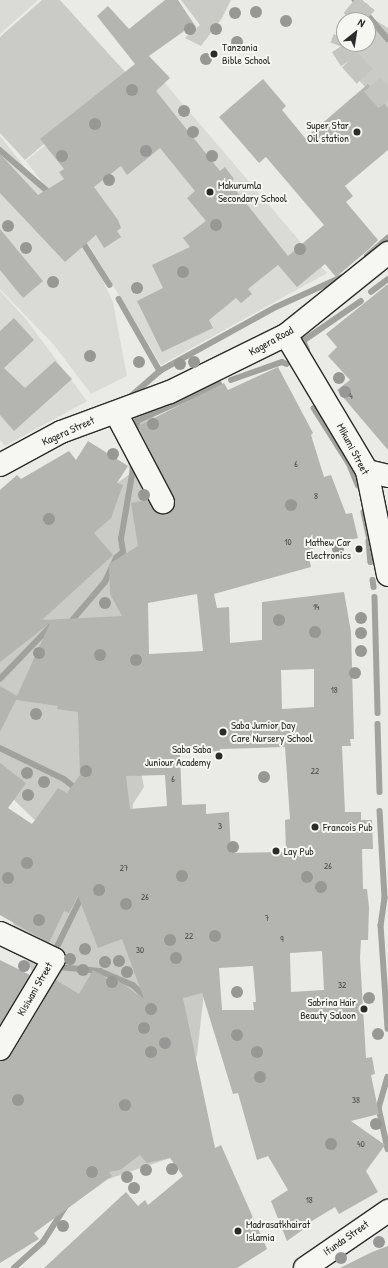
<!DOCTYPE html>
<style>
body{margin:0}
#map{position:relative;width:388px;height:1268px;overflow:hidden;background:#eaeae6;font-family:"Patrick Hand",sans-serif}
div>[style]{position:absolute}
.built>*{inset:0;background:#dadad6}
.green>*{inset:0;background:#cacac7}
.stream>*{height:5.5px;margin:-2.75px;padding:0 2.75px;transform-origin:2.75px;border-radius:2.75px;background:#a1a19e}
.building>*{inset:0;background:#b4b4b1}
.minor-tunnel>*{height:22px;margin-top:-11px;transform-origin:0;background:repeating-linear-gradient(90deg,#c4c4c1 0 22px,transparent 0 33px)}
.roads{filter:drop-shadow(1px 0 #2b2b2b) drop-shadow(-1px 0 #2b2b2b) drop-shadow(0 1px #2b2b2b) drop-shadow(0 -1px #2b2b2b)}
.minor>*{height:22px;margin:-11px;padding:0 11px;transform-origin:11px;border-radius:11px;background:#f6f6f2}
.trees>*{width:12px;height:12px;margin:-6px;border-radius:50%;background:#979795}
.dots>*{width:11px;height:11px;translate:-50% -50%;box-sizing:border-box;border:2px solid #f6f6f2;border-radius:50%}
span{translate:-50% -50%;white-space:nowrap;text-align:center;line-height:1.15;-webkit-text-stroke:4px #f6f6f2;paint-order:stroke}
.number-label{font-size:9px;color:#4d4d4c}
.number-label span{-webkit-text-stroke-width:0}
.poi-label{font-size:11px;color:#2b2b2b}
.left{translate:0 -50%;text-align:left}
.right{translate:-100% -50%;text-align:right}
.street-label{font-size:11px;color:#2b2b2b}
.north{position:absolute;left:336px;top:12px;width:40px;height:40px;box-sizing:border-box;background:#f6f6f2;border:1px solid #a5a5a2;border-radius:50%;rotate:30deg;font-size:11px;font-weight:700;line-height:16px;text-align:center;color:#2b2b2b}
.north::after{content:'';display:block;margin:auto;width:14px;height:18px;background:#2b2b2b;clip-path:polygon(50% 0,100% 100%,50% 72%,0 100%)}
</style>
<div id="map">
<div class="built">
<i style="clip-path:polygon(0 0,38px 0,0 34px)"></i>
<i style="clip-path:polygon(146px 61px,327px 273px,161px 365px,84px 237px,26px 161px)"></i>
<i style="clip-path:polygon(0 136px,85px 243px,113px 302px,127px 376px,91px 394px,54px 345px,0 289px)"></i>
<i style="clip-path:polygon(0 291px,25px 318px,87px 401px,5px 446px,0 440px)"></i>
</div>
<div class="green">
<i style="clip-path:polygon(42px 0,60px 0,127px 74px,25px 160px,0 133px,0 37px)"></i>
<i style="clip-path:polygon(181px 0,231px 0,222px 18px,201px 46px,185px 38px,200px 25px)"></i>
<i style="clip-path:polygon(375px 20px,388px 28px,388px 112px,356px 77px,353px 53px,359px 44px,368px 44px,368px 30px)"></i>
<i style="clip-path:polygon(117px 406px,151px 411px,179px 473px,179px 535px,99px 688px,140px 766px,144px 787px,133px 804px,132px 822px,208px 957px,197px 1055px,169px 1097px,173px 1157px,85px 1187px,44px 1003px,4px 900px,53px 838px,0 786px,0 625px,99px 495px,130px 474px)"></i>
</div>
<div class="stream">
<i style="left:355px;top:0;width:51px;rotate:49.8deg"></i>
<i style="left:0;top:150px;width:67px;rotate:40.8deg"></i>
<i style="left:81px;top:239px;width:54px;rotate:57.8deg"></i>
<i style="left:367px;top:256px;width:28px;rotate:-41deg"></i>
<i style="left:371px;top:292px;width:21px;rotate:-37deg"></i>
<i style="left:119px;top:299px;width:83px;rotate:60.3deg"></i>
<i style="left:307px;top:350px;width:10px;rotate:-114deg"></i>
<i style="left:303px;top:341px;width:70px;rotate:-34.6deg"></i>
<i style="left:231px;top:380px;width:54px;rotate:-19.4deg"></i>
<i style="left:282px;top:362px;width:5px;rotate:22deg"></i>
<i style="left:130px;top:397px;width:40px;rotate:-41deg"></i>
<i style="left:160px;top:371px;width:132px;rotate:-28.9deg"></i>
<i style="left:276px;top:307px;width:72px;rotate:-24.4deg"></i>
<i style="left:314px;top:408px;width:67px;rotate:57.7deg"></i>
<i style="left:350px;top:465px;width:22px;rotate:68deg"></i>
<i style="left:136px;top:435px;width:14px;rotate:-86deg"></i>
<i style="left:137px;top:421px;width:90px;rotate:-24.3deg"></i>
<i style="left:364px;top:512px;width:25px;rotate:78deg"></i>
<i style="left:369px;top:541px;width:21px;rotate:85deg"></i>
<i style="left:373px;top:580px;width:7px;rotate:82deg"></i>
<i style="left:375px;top:597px;width:116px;rotate:88.5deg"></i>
<i style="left:69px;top:624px;width:55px;rotate:-49.4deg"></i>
<i style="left:105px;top:582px;width:26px;rotate:-65deg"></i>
<i style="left:116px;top:558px;width:9px;rotate:-41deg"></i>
<i style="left:123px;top:552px;width:13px;rotate:-99deg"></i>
<i style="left:121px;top:539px;width:77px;rotate:-80.3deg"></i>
<i style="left:0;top:679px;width:75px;rotate:-46.1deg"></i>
<i style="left:378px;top:724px;width:68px;rotate:88.3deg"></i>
<i style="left:0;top:748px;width:71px;rotate:25.8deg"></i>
<i style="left:64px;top:779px;width:16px;rotate:38deg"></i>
<i style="left:380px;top:811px;width:87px;rotate:86.7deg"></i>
<i style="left:385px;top:898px;width:27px;rotate:98deg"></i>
<i style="left:381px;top:925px;width:104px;rotate:86.1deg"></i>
<i style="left:55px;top:951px;width:61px;rotate:-63.9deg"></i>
<i style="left:60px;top:967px;width:40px;rotate:5.7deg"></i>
<i style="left:100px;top:971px;width:36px;rotate:23deg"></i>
<i style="left:133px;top:985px;width:18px;rotate:43deg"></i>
<i style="left:388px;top:1077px;width:32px;rotate:106deg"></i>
<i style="left:379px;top:1108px;width:42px;rotate:77.6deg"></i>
<i style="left:14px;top:1268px;width:39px;rotate:-42deg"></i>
<i style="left:43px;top:1242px;width:43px;rotate:-57.4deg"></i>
</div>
<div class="building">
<i style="clip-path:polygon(165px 0,178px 0,194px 24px,149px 56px,170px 78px,156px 91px,220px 171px,225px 167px,234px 179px,230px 183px,288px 256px,324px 225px,266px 157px,259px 163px,219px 117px,263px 79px,286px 106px,282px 110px,305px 138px,368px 84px,388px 108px,388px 150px,345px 186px,353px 196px,346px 202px,378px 240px,368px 250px,336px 277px,325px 264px,297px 287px,278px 265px,248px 289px,252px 294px,241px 303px,236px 298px,209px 320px,213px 328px,162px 352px,137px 301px,163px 288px,152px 265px,190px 247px,183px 238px,206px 221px,187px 198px,195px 191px,160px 148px,127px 175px,121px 166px,94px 187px,118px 220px,121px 228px,117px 231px,121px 237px,104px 248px,96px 235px,65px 262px,0 193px,0 154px,38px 195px,64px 179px,59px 172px,64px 169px,40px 139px,135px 64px,97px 16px,108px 6px,129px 29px)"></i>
<i style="clip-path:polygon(0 229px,43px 281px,23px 298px,0 270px)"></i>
<i style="clip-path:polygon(388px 284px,388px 450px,337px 390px,350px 380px,328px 356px,337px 347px,326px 334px)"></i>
<i style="clip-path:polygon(14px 318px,34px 340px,4px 368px,25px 388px,55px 361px,72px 379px,14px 431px,0 415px,0 331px)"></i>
<i style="clip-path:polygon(evenodd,278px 367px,313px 433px,311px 435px,324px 477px,331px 475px,346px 514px,352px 513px,358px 538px,307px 550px,311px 567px,214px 594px,217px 608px,229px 607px,230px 643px,262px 640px,262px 602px,344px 592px,351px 632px,354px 739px,350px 739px,351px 746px,342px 746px,345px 812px,361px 812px,361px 820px,372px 820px,373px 849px,362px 849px,363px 889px,367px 889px,369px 907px,368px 940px,361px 940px,360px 958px,366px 1058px,372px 1057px,375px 1074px,371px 1075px,379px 1114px,351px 1121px,385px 1145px,366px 1171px,378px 1192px,339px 1214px,335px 1207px,307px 1224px,308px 1226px,287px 1241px,271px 1201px,288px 1190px,268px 1156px,257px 1160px,238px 1093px,233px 1094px,202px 993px,183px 998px,215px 1148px,221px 1145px,267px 1249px,237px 1268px,44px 1268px,126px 1192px,138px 1206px,145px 1200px,148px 1205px,183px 1176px,170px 1158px,147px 1163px,140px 1155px,120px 1170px,109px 1172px,112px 1176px,34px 1233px,39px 1239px,0 1263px,0 1061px,11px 1055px,56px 980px,79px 994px,93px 970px,115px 983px,117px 980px,144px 999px,122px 939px,98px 948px,78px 896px,69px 913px,64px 911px,49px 943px,0 915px,0 763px,26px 783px,8px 808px,32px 824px,58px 788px,67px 793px,80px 775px,78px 712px,57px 709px,58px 706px,16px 700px,0 732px,0 686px,17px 696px,50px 623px,0 662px,0 490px,17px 475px,21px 479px,69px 451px,76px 460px,88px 441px,128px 466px,117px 483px,123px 485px,111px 518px,94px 533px,113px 555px,42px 620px,122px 616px,110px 594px,109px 564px,138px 546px,131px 503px,148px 500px,156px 512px,163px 514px,169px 513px,175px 503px,138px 426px,224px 383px,228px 390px,278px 367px,197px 594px,203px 651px,149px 654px,148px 603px,197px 594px,278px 367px,314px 669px,314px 707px,282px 709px,281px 670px,314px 669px,278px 367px,285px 747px,290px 819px,285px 820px,286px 852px,231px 853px,229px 812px,206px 814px,206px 804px,182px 805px,180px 753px,220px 751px,220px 749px,285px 747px,278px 367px,165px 775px,167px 806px,130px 809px,126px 776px,165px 775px,278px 367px,322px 951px,324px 990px,291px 992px,290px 953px,322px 951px,278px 367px,253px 966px,256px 1002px,253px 1002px,254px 1010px,222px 1010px,219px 968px,253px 966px)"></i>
<i style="clip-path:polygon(0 960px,30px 975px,0 1025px)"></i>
<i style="clip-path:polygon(388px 1246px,388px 1268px,340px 1268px,372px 1252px)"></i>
</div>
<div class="minor-tunnel">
<i style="left:352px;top:20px;width:26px;rotate:-50deg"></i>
<i style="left:344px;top:38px;width:9px;rotate:111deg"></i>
<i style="left:341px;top:46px;width:17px;rotate:57deg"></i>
<i style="left:350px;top:60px;width:57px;rotate:47.9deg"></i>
</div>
<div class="roads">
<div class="minor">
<i style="left:286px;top:335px;width:158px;rotate:59.2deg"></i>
<i style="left:367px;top:471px;width:106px;rotate:78.6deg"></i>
<i style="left:116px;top:413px;width:101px;rotate:62.2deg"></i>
<i style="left:0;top:465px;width:69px;rotate:-28.4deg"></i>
<i style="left:61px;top:432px;width:116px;rotate:-20.2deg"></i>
<i style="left:170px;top:392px;width:129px;rotate:-26.2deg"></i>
<i style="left:286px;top:335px;width:131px;rotate:-38.8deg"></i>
<i style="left:367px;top:471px;width:22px;rotate:13deg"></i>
<i style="left:0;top:933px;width:60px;rotate:25.7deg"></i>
<i style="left:54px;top:959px;width:105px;rotate:121deg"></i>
<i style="left:305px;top:1268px;width:101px;rotate:-34.5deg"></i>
</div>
</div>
<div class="trees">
<i style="left:256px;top:12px"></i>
<i style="left:235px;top:13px"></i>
<i style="left:286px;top:21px"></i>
<i style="left:190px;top:29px"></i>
<i style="left:216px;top:29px"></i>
<i style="left:237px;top:42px"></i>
<i style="left:206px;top:59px"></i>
<i style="left:132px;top:90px"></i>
<i style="left:184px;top:111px"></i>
<i style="left:95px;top:124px"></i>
<i style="left:193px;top:132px"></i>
<i style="left:146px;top:151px"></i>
<i style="left:62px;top:156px"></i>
<i style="left:212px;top:156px"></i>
<i style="left:109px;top:180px"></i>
<i style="left:216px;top:225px"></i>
<i style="left:8px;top:226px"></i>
<i style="left:26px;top:248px"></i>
<i style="left:300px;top:249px"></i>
<i style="left:183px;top:272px"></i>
<i style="left:53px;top:282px"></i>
<i style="left:137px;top:288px"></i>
<i style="left:90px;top:356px"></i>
<i style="left:139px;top:362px"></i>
<i style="left:194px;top:362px"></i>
<i style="left:180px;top:364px"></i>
<i style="left:339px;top:378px"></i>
<i style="left:345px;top:392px"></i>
<i style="left:153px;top:424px"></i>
<i style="left:113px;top:454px"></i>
<i style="left:144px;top:495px"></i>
<i style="left:291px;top:505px"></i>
<i style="left:49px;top:519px"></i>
<i style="left:338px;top:549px"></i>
<i style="left:105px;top:603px"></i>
<i style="left:361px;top:618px"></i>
<i style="left:279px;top:620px"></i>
<i style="left:315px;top:632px"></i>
<i style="left:361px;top:633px"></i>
<i style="left:361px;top:651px"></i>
<i style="left:39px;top:653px"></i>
<i style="left:100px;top:655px"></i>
<i style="left:136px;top:660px"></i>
<i style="left:355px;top:673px"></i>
<i style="left:36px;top:714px"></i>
<i style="left:86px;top:771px"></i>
<i style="left:27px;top:773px"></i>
<i style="left:264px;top:777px"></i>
<i style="left:44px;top:782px"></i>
<i style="left:28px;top:795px"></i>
<i style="left:233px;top:847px"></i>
<i style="left:27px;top:863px"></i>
<i style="left:182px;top:876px"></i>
<i style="left:307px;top:877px"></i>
<i style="left:8px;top:878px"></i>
<i style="left:321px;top:887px"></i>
<i style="left:99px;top:890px"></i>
<i style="left:126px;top:904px"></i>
<i style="left:39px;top:920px"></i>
<i style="left:215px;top:936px"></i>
<i style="left:170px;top:940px"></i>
<i style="left:85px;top:949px"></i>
<i style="left:176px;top:958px"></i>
<i style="left:70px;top:959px"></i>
<i style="left:119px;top:961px"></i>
<i style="left:105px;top:962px"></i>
<i style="left:24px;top:966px"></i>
<i style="left:83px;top:970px"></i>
<i style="left:127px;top:972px"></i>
<i style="left:112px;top:982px"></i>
<i style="left:237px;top:992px"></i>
<i style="left:369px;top:998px"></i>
<i style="left:151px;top:1009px"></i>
<i style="left:144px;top:1028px"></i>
<i style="left:378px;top:1034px"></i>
<i style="left:237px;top:1035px"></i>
<i style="left:165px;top:1043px"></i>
<i style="left:151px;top:1052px"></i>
<i style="left:257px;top:1052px"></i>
<i style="left:260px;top:1077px"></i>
<i style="left:18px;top:1100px"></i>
<i style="left:125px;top:1105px"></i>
<i style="left:376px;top:1124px"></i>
<i style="left:331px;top:1144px"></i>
<i style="left:172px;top:1169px"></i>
<i style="left:146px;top:1170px"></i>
<i style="left:92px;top:1172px"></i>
<i style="left:127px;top:1177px"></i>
<i style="left:134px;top:1188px"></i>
<i style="left:63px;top:1226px"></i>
<i style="left:379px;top:1242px"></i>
<i style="left:341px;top:1258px"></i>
</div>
<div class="dots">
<i style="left:214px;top:54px;background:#2b2b2b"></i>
<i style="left:357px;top:132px;background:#2b2b2b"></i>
<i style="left:210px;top:192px;background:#2b2b2b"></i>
<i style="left:359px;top:549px;background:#2b2b2b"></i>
<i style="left:223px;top:732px;background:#2b2b2b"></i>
<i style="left:219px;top:756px;background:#2b2b2b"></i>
<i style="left:315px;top:827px;background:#2b2b2b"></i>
<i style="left:276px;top:851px;background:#2b2b2b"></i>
<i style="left:364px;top:1009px;background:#2b2b2b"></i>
<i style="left:238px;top:1231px;background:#2b2b2b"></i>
</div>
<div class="number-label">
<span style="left:351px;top:396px">4</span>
<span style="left:296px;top:464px">6</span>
<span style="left:316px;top:496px">8</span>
<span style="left:288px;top:542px">10</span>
<span style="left:316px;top:607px">14</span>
<span style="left:334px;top:690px">18</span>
<span style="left:315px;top:771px">22</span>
<span style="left:173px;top:779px">6</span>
<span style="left:220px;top:826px">3</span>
<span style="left:328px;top:866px">26</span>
<span style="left:124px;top:868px">27</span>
<span style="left:145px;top:897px">26</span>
<span style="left:267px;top:918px">7</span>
<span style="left:189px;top:936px">22</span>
<span style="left:282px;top:939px">9</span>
<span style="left:140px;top:950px">30</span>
<span style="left:342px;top:985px">32</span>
<span style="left:356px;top:1100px">38</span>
<span style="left:361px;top:1144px">40</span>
<span style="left:309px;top:1200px">18</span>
</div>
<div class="poi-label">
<span class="left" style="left:222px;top:54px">Tanzania<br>Bible School</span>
<span class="right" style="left:349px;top:132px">Super Star<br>Oil station</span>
<span class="left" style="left:218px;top:192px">Makurumla<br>Secondary School</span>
<span class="right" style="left:351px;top:549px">Mathew Car<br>Electronics</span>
<span class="left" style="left:231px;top:732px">Saba Jumior Day<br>Care Nursery School</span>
<span class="right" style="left:211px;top:756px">Saba Saba<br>Juniour Academy</span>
<span class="left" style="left:323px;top:827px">Francois Pub</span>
<span class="left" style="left:284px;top:851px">Lay Pub</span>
<span class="right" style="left:356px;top:1009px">Sabrina Hair<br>Beauty Saloon</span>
<span class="left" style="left:246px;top:1231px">Madrasatkhairat<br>Islamia</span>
</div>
<div class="street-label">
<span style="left:271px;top:341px;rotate:-29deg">Kagera Road</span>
<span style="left:68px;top:431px;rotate:-24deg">Kagera Street</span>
<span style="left:353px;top:449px;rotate:62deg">Mikumi Street</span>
<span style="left:35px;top:989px;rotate:-60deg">Kisiwani Street</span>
<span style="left:346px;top:1238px;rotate:-35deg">Ifunda Street</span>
</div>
<div class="north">N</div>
</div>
